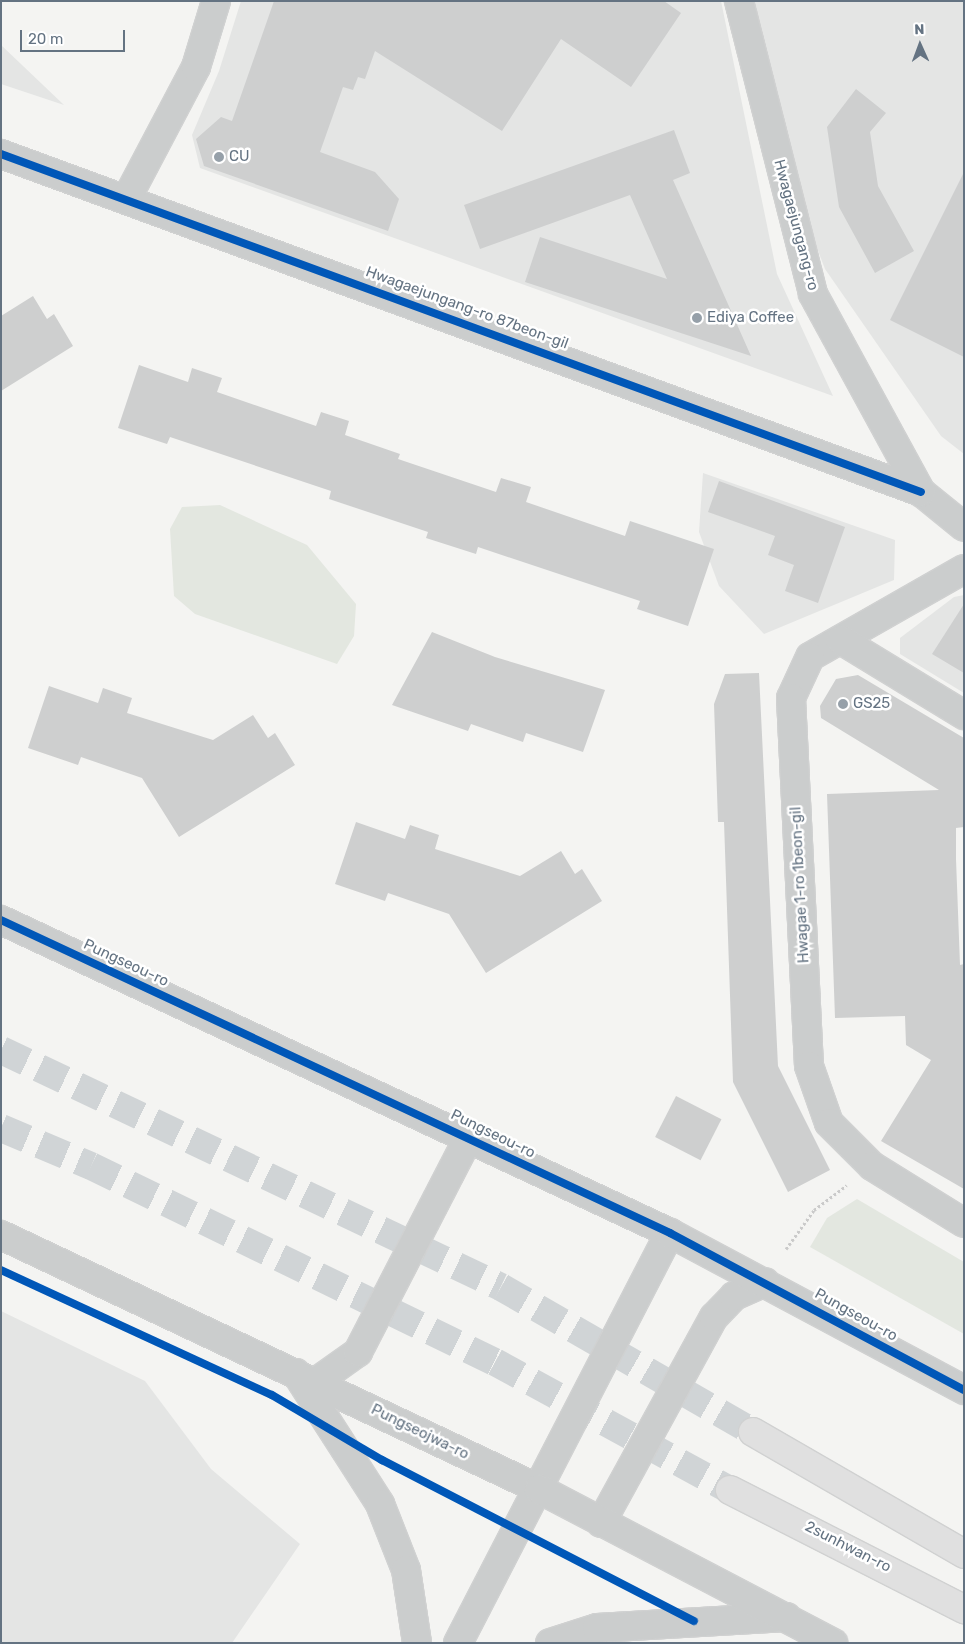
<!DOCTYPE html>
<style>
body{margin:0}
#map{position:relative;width:965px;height:1644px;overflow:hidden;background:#f4f4f2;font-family:Rubik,sans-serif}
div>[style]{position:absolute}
.built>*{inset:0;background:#e4e5e4}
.green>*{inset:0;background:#e3e7e0}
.building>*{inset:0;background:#cecfcf;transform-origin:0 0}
.trunk-tunnel>*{height:28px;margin-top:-14px;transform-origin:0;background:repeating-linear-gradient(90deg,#d0d4d6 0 28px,transparent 0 42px)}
.path>*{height:3px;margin-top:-1.5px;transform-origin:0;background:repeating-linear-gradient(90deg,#cacaca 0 2.5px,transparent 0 5px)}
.roads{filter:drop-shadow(1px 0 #d0d1d1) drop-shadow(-1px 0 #d0d1d1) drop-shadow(0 1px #d0d1d1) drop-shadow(0 -1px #d0d1d1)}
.minor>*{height:28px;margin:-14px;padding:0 14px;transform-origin:14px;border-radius:14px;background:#cbcdcd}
.tertiary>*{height:28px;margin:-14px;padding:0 14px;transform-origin:14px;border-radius:14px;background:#cbcdcd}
.trunk>*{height:28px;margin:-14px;padding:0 14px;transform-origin:14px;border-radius:14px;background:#e0e0e0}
.cycleway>*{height:8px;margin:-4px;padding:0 4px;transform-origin:4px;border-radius:4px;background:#0057b8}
.dots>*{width:14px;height:14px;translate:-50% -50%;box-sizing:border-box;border:2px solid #fff;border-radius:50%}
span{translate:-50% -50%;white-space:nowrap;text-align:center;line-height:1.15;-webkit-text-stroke:5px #fff;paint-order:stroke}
.poi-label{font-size:15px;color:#647382}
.left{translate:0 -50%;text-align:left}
.street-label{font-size:15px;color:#647382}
.frame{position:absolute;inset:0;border:2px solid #647382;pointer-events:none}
.north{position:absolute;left:895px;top:20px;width:50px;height:50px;-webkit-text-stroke:4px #fff;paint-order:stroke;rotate:358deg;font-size:14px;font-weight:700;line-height:20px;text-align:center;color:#647382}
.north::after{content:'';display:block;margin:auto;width:18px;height:22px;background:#647382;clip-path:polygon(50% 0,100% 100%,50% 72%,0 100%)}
.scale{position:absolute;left:20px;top:30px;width:105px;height:22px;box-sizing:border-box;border:2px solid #647382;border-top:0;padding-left:6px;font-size:15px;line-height:18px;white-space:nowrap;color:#647382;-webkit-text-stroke:4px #fff;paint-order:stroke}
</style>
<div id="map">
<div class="built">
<i style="clip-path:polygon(241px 1px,721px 1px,777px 274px,833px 396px,200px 168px,192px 135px,219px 71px)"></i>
<i style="clip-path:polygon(752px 1px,964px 1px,964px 454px,941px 436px,825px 269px,802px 209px)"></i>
<i style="clip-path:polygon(1px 45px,64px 105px,1px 84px)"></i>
<i style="clip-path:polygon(703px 473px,895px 540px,894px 580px,764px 634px,719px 586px,699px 532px)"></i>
<i style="clip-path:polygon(964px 595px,964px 693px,900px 654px,900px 638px,954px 597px)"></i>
<i style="clip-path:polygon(1px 1311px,145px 1381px,211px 1469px,300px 1544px,232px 1643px,1px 1643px)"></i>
</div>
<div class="green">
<i style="clip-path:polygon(220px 505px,307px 545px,356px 604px,354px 636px,337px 664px,195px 614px,174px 596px,170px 529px,182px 507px)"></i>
<i style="clip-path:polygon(857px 1199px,964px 1262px,964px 1334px,810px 1247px,827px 1218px)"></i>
</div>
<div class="building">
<i style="clip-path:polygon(274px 1px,664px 1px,681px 13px,631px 87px,561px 39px,502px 131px,375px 51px,365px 79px,358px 77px,353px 90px,343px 87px,320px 152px,375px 172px,399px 199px,388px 231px,204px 166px,196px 139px,221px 117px,232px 121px)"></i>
<i style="clip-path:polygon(856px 89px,886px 113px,870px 132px,878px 186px,914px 251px,875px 273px,839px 207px,827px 127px)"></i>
<i style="clip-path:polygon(674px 130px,690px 173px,673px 180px,751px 356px,525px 282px,540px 237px,667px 279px,630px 195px,480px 249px,464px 205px)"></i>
<i style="clip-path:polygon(964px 172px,964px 357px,890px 320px)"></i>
<i style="clip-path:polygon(33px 296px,47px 319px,54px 314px,73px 346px,1px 391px,1px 316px)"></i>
<i style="clip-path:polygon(139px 365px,188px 382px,192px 368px,222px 378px,217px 392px,316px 426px,321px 412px,349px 421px,345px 435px,400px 454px,398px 459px,496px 492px,501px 478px,531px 487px,526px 502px,625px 536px,630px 521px,714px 549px,688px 626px,637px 609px,640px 601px,478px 547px,476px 554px,426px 538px,428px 532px,329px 499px,331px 491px,170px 437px,167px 444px,118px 428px)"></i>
<i style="clip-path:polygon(719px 481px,845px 527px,818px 603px,785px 591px,794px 565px,768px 555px,775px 536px,708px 512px)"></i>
<i style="clip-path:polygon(964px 604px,964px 673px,932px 654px)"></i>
<i style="clip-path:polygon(432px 632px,495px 657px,605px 690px,583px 752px,526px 733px,523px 742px,471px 724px,468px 731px,392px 705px)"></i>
<i style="clip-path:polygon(759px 673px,778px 1066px,830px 1170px,788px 1192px,733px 1082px,724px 822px,718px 822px,714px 704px,725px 674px)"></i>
<i style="clip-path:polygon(858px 675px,964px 738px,964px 827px,956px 828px,956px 859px,960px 965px,964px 964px,964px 1189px,881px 1141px,931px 1060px,906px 1045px,905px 1016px,835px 1018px,827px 794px,939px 790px,821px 718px,820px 706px,836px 679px)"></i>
<i style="clip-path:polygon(49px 686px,98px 703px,103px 688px,132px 698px,127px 713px,213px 740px,253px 715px,268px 738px,275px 733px,295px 765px,179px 837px,142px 778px,81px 757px,78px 765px,28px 748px)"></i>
<i style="clip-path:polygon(356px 822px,405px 839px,410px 825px,439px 835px,435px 849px,520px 876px,561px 851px,575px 874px,582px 869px,602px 901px,486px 973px,449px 914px,388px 893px,385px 901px,335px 884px)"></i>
<i style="left:676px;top:1096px;width:51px;height:46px;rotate:27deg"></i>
</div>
<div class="trunk-tunnel">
<i style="left:1px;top:1050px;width:553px;rotate:25.36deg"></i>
<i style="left:501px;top:1287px;width:291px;rotate:29.9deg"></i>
<i style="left:1px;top:1128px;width:98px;rotate:22.9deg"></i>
<i style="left:91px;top:1166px;width:449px;rotate:25.9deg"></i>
<i style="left:495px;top:1362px;width:268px;rotate:28.6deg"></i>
</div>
<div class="path">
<i style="left:786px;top:1249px;width:48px;rotate:-54.3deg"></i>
<i style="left:814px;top:1210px;width:41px;rotate:-37.1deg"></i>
</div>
<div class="roads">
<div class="minor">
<i style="left:739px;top:1px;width:302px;rotate:75.8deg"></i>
<i style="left:813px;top:294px;width:226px;rotate:61.4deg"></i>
<i style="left:921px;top:492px;width:55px;rotate:39.1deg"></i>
<i style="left:1px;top:154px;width:980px;rotate:20.17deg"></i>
<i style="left:127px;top:198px;width:148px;rotate:-62.2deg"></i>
<i style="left:196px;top:67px;width:69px;rotate:-73.1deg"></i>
<i style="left:964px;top:569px;width:177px;rotate:150.3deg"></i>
<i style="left:810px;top:657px;width:45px;rotate:114.9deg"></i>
<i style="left:791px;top:698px;width:368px;rotate:87.2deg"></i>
<i style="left:809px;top:1066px;width:60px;rotate:70.7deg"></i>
<i style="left:829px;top:1123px;width:61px;rotate:45deg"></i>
<i style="left:872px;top:1166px;width:108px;rotate:31.8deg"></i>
<i style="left:841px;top:640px;width:144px;rotate:31.4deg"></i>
<i style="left:296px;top:1373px;width:156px;rotate:57.3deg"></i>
<i style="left:380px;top:1504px;width:71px;rotate:68.5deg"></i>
<i style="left:406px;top:1570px;width:74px;rotate:81.4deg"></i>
<i style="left:316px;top:1382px;width:52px;rotate:-35.5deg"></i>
<i style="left:358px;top:1352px;width:240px;rotate:-62.7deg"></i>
<i style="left:601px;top:1523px;width:235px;rotate:-61.3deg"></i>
<i style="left:714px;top:1317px;width:29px;rotate:-46deg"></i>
<i style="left:734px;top:1296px;width:34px;rotate:-24deg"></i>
<i style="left:458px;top:1643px;width:462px;rotate:-62.7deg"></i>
<i style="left:550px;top:1643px;width:49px;rotate:-17.7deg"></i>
<i style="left:597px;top:1628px;width:190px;rotate:-3.3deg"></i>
</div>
<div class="tertiary">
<i style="left:1px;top:920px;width:739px;rotate:25.07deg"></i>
<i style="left:670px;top:1233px;width:333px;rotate:28.1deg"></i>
<i style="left:1px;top:1235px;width:595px;rotate:25.27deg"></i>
<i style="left:539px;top:1489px;width:332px;rotate:27.6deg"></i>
</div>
<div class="trunk">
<i style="left:753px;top:1432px;width:244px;rotate:30deg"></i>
<i style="left:730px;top:1490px;width:263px;rotate:27deg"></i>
</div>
</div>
<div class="cycleway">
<i style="left:1px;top:154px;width:980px;rotate:20.17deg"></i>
<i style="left:1px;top:920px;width:739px;rotate:25.07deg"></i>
<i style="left:670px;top:1233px;width:333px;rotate:28.1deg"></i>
<i style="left:1px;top:1270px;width:298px;rotate:24.8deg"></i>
<i style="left:272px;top:1395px;width:128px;rotate:30.6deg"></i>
<i style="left:382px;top:1460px;width:351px;rotate:27.3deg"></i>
</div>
<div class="dots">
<i style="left:219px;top:157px;background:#96a0a9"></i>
<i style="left:697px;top:318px;background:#96a0a9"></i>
<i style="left:843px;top:704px;background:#96a0a9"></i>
</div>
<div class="poi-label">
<span class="left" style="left:229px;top:157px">CU</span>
<span class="left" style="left:707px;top:318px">Ediya Coffee</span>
<span class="left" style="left:853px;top:704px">GS25</span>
</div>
<div class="street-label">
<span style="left:796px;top:225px;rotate:75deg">Hwagaejungang-ro</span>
<span style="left:467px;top:308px;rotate:20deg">Hwagaejungang-ro 87beon-gil</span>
<span style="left:800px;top:885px;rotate:-93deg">Hwagae 1-ro 1beon-gil</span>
<span style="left:126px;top:963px;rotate:25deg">Pungseou-ro</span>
<span style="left:493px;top:1134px;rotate:26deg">Pungseou-ro</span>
<span style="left:856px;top:1315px;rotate:29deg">Pungseou-ro</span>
<span style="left:420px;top:1432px;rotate:26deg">Pungseojwa-ro</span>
<span style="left:848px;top:1547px;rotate:27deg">2sunhwan-ro</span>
</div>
<div class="frame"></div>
<div class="north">N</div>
<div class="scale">20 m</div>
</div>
